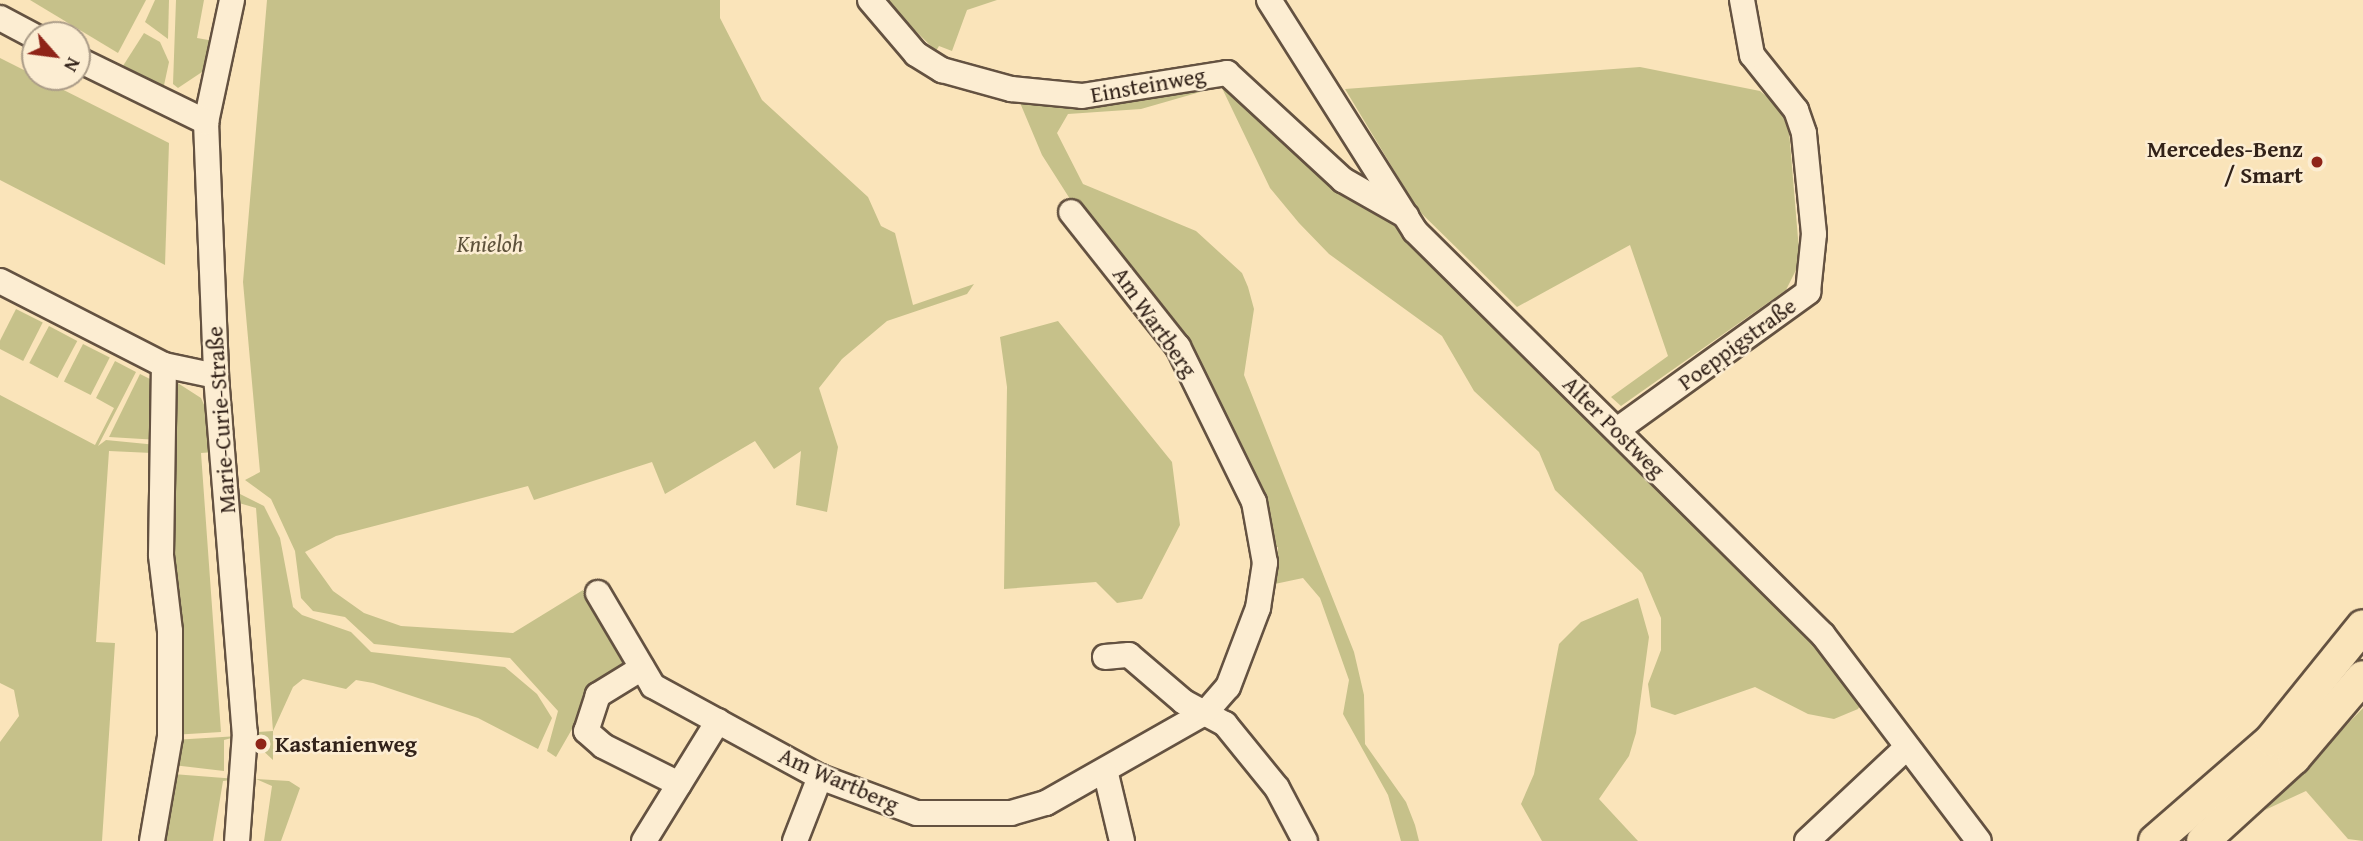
<!DOCTYPE html>
<meta charset="utf-8">
<style>
body{margin:0}
#map{position:relative;width:2363px;height:841px;overflow:hidden;background:#fae4ba;font-family:"Gentium Book Plus",serif}
div>[style]{position:absolute}
.green>*{inset:0;background:#c6c18a;transform-origin:0 0}
.roads{filter:drop-shadow(2px 0 #645241) drop-shadow(-2px 0 #645241) drop-shadow(0 2px #645241) drop-shadow(0 -2px #645241)}
.minor>*{height:24px;margin:-12px;padding:0 12px;transform-origin:12px;border-radius:12px;background:#fcedd2}
.major>*{height:32px;margin:-16px;padding:0 16px;transform-origin:16px;border-radius:16px;background:#fae4ba}
.dots>*{width:19px;height:19px;translate:-50% -50%;box-sizing:border-box;border:4px solid #fcedd2;border-radius:50%}
span{translate:-50% -50%;white-space:nowrap;text-align:center;line-height:1.15;-webkit-text-stroke:5px #fcedd2;paint-order:stroke}
.street-label{font-size:23px;color:#322219}
.poi-label{font-size:23px;color:#322219;font-weight:700}
.right{translate:-100% -50%;text-align:right}
.left{translate:0 -50%;text-align:left}
.park-label{font-size:23px;color:#5e523b;font-style:italic}
.north{position:absolute;left:21px;top:21px;width:70px;height:70px;box-sizing:border-box;background:#fcedd2;border:2px solid #ab9c88;border-radius:50%;rotate:118deg;font-size:19px;font-weight:700;line-height:28px;text-align:center;color:#322219}
.north::after{content:'';display:block;margin:auto;width:24px;height:32px;background:#8f2418;clip-path:polygon(50% 0,100% 100%,50% 72%,0 100%)}
</style>
<div id="map">
<div class="green">
<i style="clip-path:polygon(30px 0,146px 0,118px 53px)"></i>
<i style="clip-path:polygon(155px 0,169px 0,168px 39px,145px 22px)"></i>
<i style="clip-path:polygon(176px 0,204px 0,197px 38px,214px 41px,205px 70px,178px 88px,173px 84px)"></i>
<i style="clip-path:polygon(267px 0,720px 0,720px 18px,762px 100px,868px 197px,881px 226px,895px 233px,913px 305px,974px 284px,967px 294px,887px 321px,842px 359px,819px 388px,838px 447px,827px 512px,796px 505px,801px 451px,774px 469px,755px 441px,665px 494px,652px 462px,534px 500px,528px 486px,336px 536px,305px 552px,333px 591px,364px 613px,401px 626px,513px 633px,583px 590px,627px 663px,599px 682px,556px 757px,547px 751px,558px 711px,510px 658px,374px 644px,345px 617px,313px 611px,301px 598px,295px 551px,271px 499px,245px 480px,260px 472px,243px 282px)"></i>
<i style="clip-path:polygon(884px 0,997px 0,967px 10px,952px 51px,939px 46px,936px 51px)"></i>
<i style="clip-path:polygon(144px 33px,160px 42px,169px 62px,163px 90px,121px 69px)"></i>
<i style="clip-path:polygon(0 58px,169px 143px,165px 265px,0 180px)"></i>
<i style="clip-path:polygon(1640px 67px,1760px 91px,1779px 107px,1789px 131px,1800px 262px,1786px 290px,1621px 406px,1611px 397px,1668px 356px,1630px 245px,1517px 307px,1418px 210px,1345px 89px)"></i>
<i style="clip-path:polygon(1221px 80px,1404px 224px,1787px 604px,1863px 701px,1858px 709px,1834px 719px,1808px 714px,1755px 687px,1675px 715px,1651px 707px,1648px 684px,1661px 650px,1661px 618px,1642px 573px,1555px 490px,1539px 452px,1474px 391px,1442px 336px,1329px 254px,1299px 223px,1270px 188px,1221px 86px,1141px 109px,1068px 114px,1057px 133px,1083px 184px,1196px 231px,1242px 273px,1248px 287px,1254px 309px,1244px 375px,1354px 652px,1364px 695px,1365px 744px,1406px 802px,1415px 825px,1419px 841px,1401px 841px,1388px 795px,1343px 714px,1349px 680px,1320px 598px,1303px 578px,1270px 585px,1277px 579px,1278px 547px,1269px 547px,1254px 488px,1042px 155px,1018px 98px)"></i>
<i style="left:16px;top:309px;width:30px;height:43px;rotate:27deg"></i>
<i style="clip-path:polygon(1058px 321px,1172px 462px,1180px 525px,1142px 599px,1117px 603px,1096px 582px,1004px 589px,1007px 387px,1000px 337px)"></i>
<i style="left:49px;top:326px;width:32px;height:42px;rotate:28deg"></i>
<i style="left:83px;top:344px;width:30px;height:42px;rotate:27deg"></i>
<i style="clip-path:polygon(115px 361px,136px 372px,98px 446px,106px 440px,157px 445px,152px 453px,109px 451px,96px 642px,115px 643px,102px 841px,0 841px,0 742px,19px 716px,14px 690px,0 683px,0 395px,95px 445px,114px 408px,96px 398px)"></i>
<i style="clip-path:polygon(140px 374px,154px 381px,159px 440px,109px 437px)"></i>
<i style="clip-path:polygon(173px 380px,201px 398px,210px 418px,214px 452px,201px 453px,221px 732px,172px 735px)"></i>
<i style="clip-path:polygon(238px 493px,264px 506px,280px 538px,293px 607px,302px 615px,351px 632px,371px 652px,505px 667px,537px 694px,552px 718px,538px 749px,478px 718px,373px 683px,356px 680px,346px 689px,303px 679px,293px 687px,273px 731px,273px 760px,258px 746px,258px 732px,273px 731px,256px 508px,239px 503px)"></i>
<i style="clip-path:polygon(1638px 598px,1649px 637px,1636px 733px,1629px 756px,1599px 799px,1638px 841px,1542px 841px,1521px 804px,1534px 774px,1559px 644px,1581px 622px)"></i>
<i style="clip-path:polygon(2363px 708px,2363px 841px,2348px 839px,2306px 791px,2265px 810px)"></i>
<i style="clip-path:polygon(239px 736px,224px 740px,224px 771px,173px 765px,173px 740px)"></i>
<i style="clip-path:polygon(173px 774px,237px 779px,223px 781px,213px 841px,158px 841px)"></i>
<i style="clip-path:polygon(256px 779px,289px 781px,300px 788px,281px 841px,264px 841px,272px 786px)"></i>
</div>
<div class="roads">
<div class="minor">
<i style="left:232px;top:0;width:125px;rotate:102deg"></i>
<i style="left:206px;top:122px;width:254px;rotate:87.7deg"></i>
<i style="left:216px;top:376px;width:358px;rotate:85.4deg"></i>
<i style="left:245px;top:733px;width:108px;rotate:94.2deg"></i>
<i style="left:870px;top:0;width:71px;rotate:49.6deg"></i>
<i style="left:916px;top:54px;width:31px;rotate:32deg"></i>
<i style="left:942px;top:70px;width:72px;rotate:15.4deg"></i>
<i style="left:1011px;top:89px;width:71px;rotate:5.6deg"></i>
<i style="left:1082px;top:96px;width:147px;rotate:-9deg"></i>
<i style="left:1227px;top:73px;width:158px;rotate:42.7deg"></i>
<i style="left:1343px;top:180px;width:73px;rotate:29.7deg"></i>
<i style="left:1269px;top:0;width:273px;rotate:57.7deg"></i>
<i style="left:1415px;top:231px;width:574px;rotate:44.72deg"></i>
<i style="left:1823px;top:635px;width:258px;rotate:52.9deg"></i>
<i style="left:0;top:18px;width:40px;rotate:28deg"></i>
<i style="left:77px;top:59px;width:144px;rotate:26deg"></i>
<i style="left:0;top:281px;width:184px;rotate:27.1deg"></i>
<i style="left:164px;top:365px;width:53px;rotate:11.9deg"></i>
<i style="left:1617px;top:430px;width:236px;rotate:-35.8deg"></i>
<i style="left:1808px;top:292px;width:58px;rotate:-84.1deg"></i>
<i style="left:1814px;top:234px;width:101px;rotate:-95.7deg"></i>
<i style="left:1804px;top:133px;width:24px;rotate:-109deg"></i>
<i style="left:1796px;top:110px;width:70px;rotate:-128.7deg"></i>
<i style="left:1752px;top:55px;width:56px;rotate:-100.3deg"></i>
<i style="left:598px;top:593px;width:108px;rotate:59.4deg"></i>
<i style="left:653px;top:686px;width:190px;rotate:28.6deg"></i>
<i style="left:820px;top:777px;width:103px;rotate:20.4deg"></i>
<i style="left:917px;top:813px;width:94px"></i>
<i style="left:1011px;top:813px;width:36px;rotate:-16deg"></i>
<i style="left:1046px;top:803px;width:184px;rotate:-29.6deg"></i>
<i style="left:1206px;top:712px;width:33px;rotate:-49deg"></i>
<i style="left:1228px;top:687px;width:85px;rotate:-69.2deg"></i>
<i style="left:1258px;top:608px;width:46px;rotate:-81.2deg"></i>
<i style="left:1265px;top:563px;width:62px;rotate:-100.2deg"></i>
<i style="left:1254px;top:502px;width:173px;rotate:-116.1deg"></i>
<i style="left:1178px;top:347px;width:172px;rotate:-128.4deg"></i>
<i style="left:1105px;top:657px;width:24px;rotate:-5deg"></i>
<i style="left:1129px;top:655px;width:72px;rotate:40.5deg"></i>
<i style="left:1184px;top:702px;width:47px;rotate:28.2deg"></i>
<i style="left:1225px;top:724px;width:82px;rotate:50.9deg"></i>
<i style="left:1277px;top:788px;width:60px;rotate:62.2deg"></i>
<i style="left:642px;top:668px;width:52px;rotate:148.5deg"></i>
<i style="left:598px;top:695px;width:38px;rotate:108deg"></i>
<i style="left:586px;top:731px;width:23px;rotate:41deg"></i>
<i style="left:603px;top:746px;width:85px;rotate:26.6deg"></i>
<i style="left:1106px;top:774px;width:69px;rotate:76.6deg"></i>
<i style="left:152px;top:841px;width:106px;rotate:-80.2deg"></i>
<i style="left:170px;top:737px;width:106px;rotate:-90deg"></i>
<i style="left:170px;top:631px;width:77px;rotate:-96.8deg"></i>
<i style="left:161px;top:555px;width:190px;rotate:-89.1deg"></i>
<i style="left:644px;top:841px;width:141px;rotate:-58.3deg"></i>
<i style="left:795px;top:841px;width:69px;rotate:-68.7deg"></i>
<i style="left:1807px;top:841px;width:136px;rotate:-43.2deg"></i>
</div>
<div class="major">
<i style="left:2155px;top:841px;width:154px;rotate:-41deg"></i>
<i style="left:2271px;top:740px;width:146px;rotate:-51.1deg"></i>
<i style="left:2203px;top:841px;width:123px;rotate:-42.4deg"></i>
<i style="left:2294px;top:758px;width:106px;rotate:-49.6deg"></i>
</div>
</div>
<div class="dots">
<i style="left:2317px;top:162px;background:#8f2418"></i>
<i style="left:261px;top:744px;background:#8f2418"></i>
</div>
<div class="street-label">
<span style="left:1148px;top:85px;rotate:-10deg">Einsteinweg</span>
<span style="left:1155px;top:322px;rotate:55deg">Am Wartberg</span>
<span style="left:1737px;top:344px;rotate:-36deg">Poeppigstraße</span>
<span style="left:221px;top:420px;rotate:-94deg">Marie-Curie-Straße</span>
<span style="left:1614px;top:427px;rotate:45deg">Alter Postweg</span>
<span style="left:839px;top:780px;rotate:24deg">Am Wartberg</span>
</div>
<div class="poi-label">
<span class="right" style="left:2303px;top:162px">Mercedes-Benz<br>/ Smart</span>
<span class="left" style="left:275px;top:744px">Kastanienweg</span>
</div>
<div class="park-label">
<span style="left:490px;top:244px">Knieloh</span>
</div>
<div class="north">N</div>
</div>
